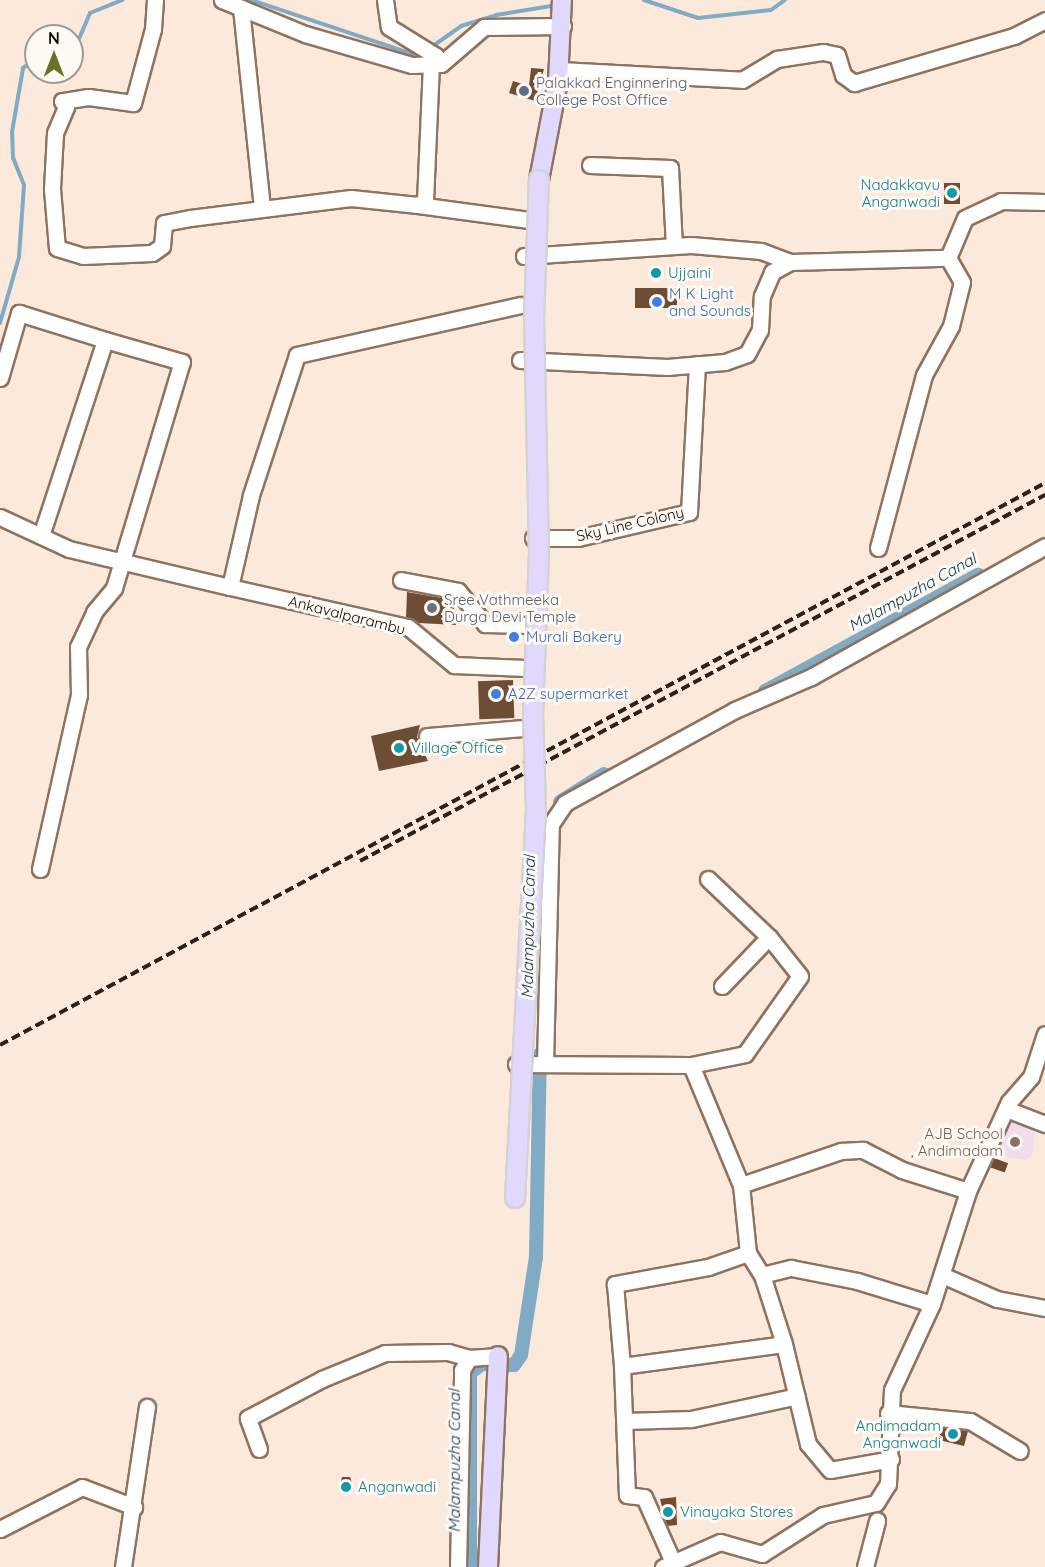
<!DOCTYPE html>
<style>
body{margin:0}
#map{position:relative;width:1045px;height:1567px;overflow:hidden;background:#fbe9dc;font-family:Quicksand,sans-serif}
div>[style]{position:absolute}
.education>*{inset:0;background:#f0dcea}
.stream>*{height:4px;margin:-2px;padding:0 2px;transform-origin:2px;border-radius:2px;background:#81aac4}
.canal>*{height:14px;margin:-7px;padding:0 7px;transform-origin:7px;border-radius:7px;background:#81aac4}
.building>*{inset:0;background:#6e4d35;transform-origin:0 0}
.roads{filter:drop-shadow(2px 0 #8d7360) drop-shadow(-2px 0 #8d7360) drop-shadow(0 2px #8d7360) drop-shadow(0 -2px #8d7360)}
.minor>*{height:15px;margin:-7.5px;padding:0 7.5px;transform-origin:7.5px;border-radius:7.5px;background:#fff}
.major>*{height:18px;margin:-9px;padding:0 9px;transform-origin:9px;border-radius:9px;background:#e0d9fd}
.rail>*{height:4px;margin-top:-2px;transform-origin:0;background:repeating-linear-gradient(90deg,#2c221c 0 9px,transparent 0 13.5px)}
.bridges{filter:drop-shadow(2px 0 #d4d3d2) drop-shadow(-2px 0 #d4d3d2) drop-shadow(0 2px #d4d3d2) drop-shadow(0 -2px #d4d3d2)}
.major-bridge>*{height:18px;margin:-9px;padding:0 9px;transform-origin:9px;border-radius:9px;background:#e0d9fd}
.dots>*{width:16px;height:16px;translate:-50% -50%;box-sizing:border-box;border:3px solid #fff9f4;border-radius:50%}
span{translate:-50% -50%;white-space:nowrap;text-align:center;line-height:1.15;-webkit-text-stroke:6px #fff9f4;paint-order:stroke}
.service-label{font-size:15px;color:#4e5e75}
.left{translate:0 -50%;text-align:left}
.culture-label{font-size:15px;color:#0d838f}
.right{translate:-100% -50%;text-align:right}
.shop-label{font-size:15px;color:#366cbe}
.street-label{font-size:15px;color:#120904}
.worship-label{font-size:15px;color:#5b616d}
.education-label{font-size:15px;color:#785e54}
.water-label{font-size:16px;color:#003751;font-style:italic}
.north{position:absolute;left:24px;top:24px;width:60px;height:60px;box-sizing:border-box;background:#fff9f4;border:2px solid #a09994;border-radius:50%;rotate:0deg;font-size:16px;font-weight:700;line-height:24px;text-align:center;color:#120904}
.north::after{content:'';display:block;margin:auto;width:21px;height:27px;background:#637423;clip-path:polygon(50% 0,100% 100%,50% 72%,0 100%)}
</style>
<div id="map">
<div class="education">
<i style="clip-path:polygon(1005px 1117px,1035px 1130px,1032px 1155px,1026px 1160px,991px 1155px)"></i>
</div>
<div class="stream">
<i style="left:251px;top:0;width:170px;rotate:18.5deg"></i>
<i style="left:412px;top:54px;width:9px;rotate:-21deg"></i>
<i style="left:644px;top:0;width:57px;rotate:18.4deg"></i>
<i style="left:698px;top:18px;width:73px;rotate:-6.3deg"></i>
<i style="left:771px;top:10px;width:17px;rotate:-36deg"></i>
<i style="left:430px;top:48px;width:38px;rotate:-35deg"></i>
<i style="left:461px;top:26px;width:37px;rotate:-17deg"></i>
<i style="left:496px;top:15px;width:62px;rotate:-9.3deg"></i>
<i style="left:72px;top:55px;width:46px;rotate:-66.8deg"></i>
<i style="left:90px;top:13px;width:35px;rotate:-22deg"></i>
<i style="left:0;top:323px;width:69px;rotate:-73.9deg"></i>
<i style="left:19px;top:257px;width:72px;rotate:-86deg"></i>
<i style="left:24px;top:185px;width:29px;rotate:-112deg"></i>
<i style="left:13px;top:158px;width:26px;rotate:-92deg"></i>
<i style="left:12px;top:132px;width:65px;rotate:-80.2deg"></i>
<i style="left:23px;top:68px;width:16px;rotate:-35deg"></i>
</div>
<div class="canal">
<i style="left:765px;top:691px;width:243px;rotate:-28.6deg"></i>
<i style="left:560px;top:802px;width:52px;rotate:-32.5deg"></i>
<i style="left:470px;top:1567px;width:194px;rotate:-90deg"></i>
<i style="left:470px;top:1373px;width:15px;rotate:-37deg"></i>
<i style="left:482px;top:1364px;width:32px;rotate:2deg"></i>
<i style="left:514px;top:1365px;width:12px;rotate:-55deg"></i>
<i style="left:521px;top:1355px;width:99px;rotate:-81.3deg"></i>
<i style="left:536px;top:1257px;width:203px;rotate:-88.9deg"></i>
</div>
<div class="building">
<i style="clip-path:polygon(531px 68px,544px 69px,535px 101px,509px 93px,513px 81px,529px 86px)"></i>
<i style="left:944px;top:183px;width:16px;height:21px"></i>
<i style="left:677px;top:288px;width:20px;height:42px;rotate:90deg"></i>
<i style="clip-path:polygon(407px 592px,453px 600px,456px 625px,419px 623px,406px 617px)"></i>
<i style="left:513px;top:680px;width:38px;height:35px;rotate:88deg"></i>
<i style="clip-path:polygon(420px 725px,417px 737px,428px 761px,379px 771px,371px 736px)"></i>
<i style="left:994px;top:1158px;width:15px;height:10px;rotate:20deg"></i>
<i style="clip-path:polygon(941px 1428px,968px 1431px,964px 1446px,939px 1440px)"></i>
<i style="clip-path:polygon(342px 1477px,350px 1477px,353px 1485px,347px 1495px,339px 1488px)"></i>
<i style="clip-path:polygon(676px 1497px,677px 1525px,667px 1526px,660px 1499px)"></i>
</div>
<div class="roads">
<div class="minor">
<i style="left:155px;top:0;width:29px;rotate:94deg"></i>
<i style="left:153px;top:29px;width:77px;rotate:105.1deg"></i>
<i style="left:133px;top:103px;width:45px;rotate:-172.4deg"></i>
<i style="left:88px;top:97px;width:26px;rotate:171deg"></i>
<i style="left:62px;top:101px;width:7px;rotate:56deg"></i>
<i style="left:66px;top:107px;width:28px;rotate:113deg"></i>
<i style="left:55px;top:133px;width:56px;rotate:93.1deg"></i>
<i style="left:52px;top:189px;width:59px;rotate:85.2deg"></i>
<i style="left:57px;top:248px;width:27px;rotate:17deg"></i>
<i style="left:83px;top:256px;width:69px;rotate:-2.5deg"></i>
<i style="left:152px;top:253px;width:12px;rotate:-35deg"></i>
<i style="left:162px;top:246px;width:23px;rotate:-85deg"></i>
<i style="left:164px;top:223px;width:26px;rotate:-11deg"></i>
<i style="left:190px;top:218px;width:162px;rotate:-7.1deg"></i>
<i style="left:351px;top:198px;width:67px;rotate:6deg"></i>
<i style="left:418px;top:205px;width:8px;rotate:-30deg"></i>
<i style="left:425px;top:201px;width:136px;rotate:-87.5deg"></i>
<i style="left:222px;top:0;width:90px;rotate:22.3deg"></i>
<i style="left:305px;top:34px;width:111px;rotate:16.2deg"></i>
<i style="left:412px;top:65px;width:29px;rotate:-2deg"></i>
<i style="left:441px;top:64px;width:57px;rotate:-40.7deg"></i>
<i style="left:484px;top:27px;width:79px;rotate:-0.7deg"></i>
<i style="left:385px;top:0;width:27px;rotate:82deg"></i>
<i style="left:389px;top:27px;width:55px;rotate:31.7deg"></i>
<i style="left:436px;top:56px;width:9px;rotate:58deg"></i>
<i style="left:241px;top:8px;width:201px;rotate:84deg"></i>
<i style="left:560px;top:70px;width:182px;rotate:3.1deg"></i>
<i style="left:742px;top:80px;width:41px;rotate:-31deg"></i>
<i style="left:777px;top:59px;width:47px;rotate:-8.7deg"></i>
<i style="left:823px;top:52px;width:14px;rotate:12deg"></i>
<i style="left:837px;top:55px;width:21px;rotate:73deg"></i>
<i style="left:843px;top:75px;width:14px;rotate:36deg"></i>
<i style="left:854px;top:83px;width:167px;rotate:-16.4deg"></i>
<i style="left:1014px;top:36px;width:35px;rotate:-27deg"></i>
<i style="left:590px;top:165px;width:80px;rotate:2.1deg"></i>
<i style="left:670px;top:168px;width:78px;rotate:87.1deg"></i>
<i style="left:418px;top:205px;width:112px;rotate:7.7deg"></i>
<i style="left:524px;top:256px;width:167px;rotate:-3.8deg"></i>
<i style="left:691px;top:245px;width:70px;rotate:4.9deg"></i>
<i style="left:761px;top:251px;width:31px;rotate:21deg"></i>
<i style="left:790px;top:262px;width:158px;rotate:-1.5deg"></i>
<i style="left:948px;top:258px;width:43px;rotate:-67deg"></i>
<i style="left:965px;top:218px;width:40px;rotate:-25deg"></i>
<i style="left:1001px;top:201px;width:44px;rotate:1.3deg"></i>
<i style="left:520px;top:360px;width:147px;rotate:2.7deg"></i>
<i style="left:667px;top:367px;width:58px;rotate:-4.9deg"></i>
<i style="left:725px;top:362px;width:23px;rotate:-20deg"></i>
<i style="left:747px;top:354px;width:27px;rotate:-62deg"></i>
<i style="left:760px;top:330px;width:34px;rotate:-87deg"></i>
<i style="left:762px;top:296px;width:26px;rotate:-67deg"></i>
<i style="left:772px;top:272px;width:21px;rotate:-29deg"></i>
<i style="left:0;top:378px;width:68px;rotate:-73.7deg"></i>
<i style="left:19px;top:313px;width:90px;rotate:17.4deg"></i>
<i style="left:0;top:517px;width:76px;rotate:24.9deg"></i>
<i style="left:69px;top:549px;width:165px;rotate:13.3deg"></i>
<i style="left:230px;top:587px;width:94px;rotate:-77.1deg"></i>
<i style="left:251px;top:495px;width:147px;rotate:-71.8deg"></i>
<i style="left:297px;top:355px;width:229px;rotate:-12.6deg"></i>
<i style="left:533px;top:538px;width:45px"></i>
<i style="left:578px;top:538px;width:114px;rotate:-13.2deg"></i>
<i style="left:689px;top:512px;width:148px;rotate:-86.9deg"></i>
<i style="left:878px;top:548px;width:179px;rotate:-75.1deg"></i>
<i style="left:924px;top:375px;width:56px;rotate:-61.1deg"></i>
<i style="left:951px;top:326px;width:45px;rotate:-76deg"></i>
<i style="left:962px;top:282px;width:28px;rotate:-120deg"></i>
<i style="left:401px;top:580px;width:58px;rotate:10.9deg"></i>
<i style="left:458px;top:591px;width:43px;rotate:50.7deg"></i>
<i style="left:485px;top:624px;width:43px;rotate:1.3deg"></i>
<i style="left:230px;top:587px;width:182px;rotate:12.7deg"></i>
<i style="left:408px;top:627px;width:60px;rotate:39.6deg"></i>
<i style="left:454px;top:665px;width:71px;rotate:2.4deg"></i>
<i style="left:427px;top:736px;width:95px;rotate:-4.8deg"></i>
<i style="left:40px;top:869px;width:178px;rotate:-77.4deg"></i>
<i style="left:79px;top:695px;width:48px;rotate:-91.2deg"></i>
<i style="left:78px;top:647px;width:38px;rotate:-65deg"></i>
<i style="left:94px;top:612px;width:31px;rotate:-50deg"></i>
<i style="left:114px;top:588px;width:236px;rotate:-73.3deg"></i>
<i style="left:182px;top:362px;width:80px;rotate:-164.1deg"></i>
<i style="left:105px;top:340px;width:206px;rotate:108.1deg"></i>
<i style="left:708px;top:879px;width:84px;rotate:43.6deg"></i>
<i style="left:516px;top:1064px;width:175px;rotate:0.3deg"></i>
<i style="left:691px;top:1065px;width:55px;rotate:-11.5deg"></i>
<i style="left:745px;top:1054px;width:95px;rotate:-54.8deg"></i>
<i style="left:800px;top:976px;width:50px;rotate:-128.5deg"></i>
<i style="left:769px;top:937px;width:68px;rotate:133.8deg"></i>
<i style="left:545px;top:1064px;width:240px;rotate:-88.6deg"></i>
<i style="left:551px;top:824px;width:25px;rotate:-56deg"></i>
<i style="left:565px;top:803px;width:194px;rotate:-28.7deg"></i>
<i style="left:735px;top:710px;width:83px;rotate:-23.5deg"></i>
<i style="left:811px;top:677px;width:268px;rotate:-29.2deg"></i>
<i style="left:691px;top:1065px;width:130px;rotate:67.4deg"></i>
<i style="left:741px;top:1185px;width:68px;rotate:84.1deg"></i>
<i style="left:748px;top:1253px;width:26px;rotate:58deg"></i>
<i style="left:762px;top:1275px;width:72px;rotate:72.3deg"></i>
<i style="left:784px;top:1344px;width:103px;rotate:76.5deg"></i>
<i style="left:808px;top:1444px;width:34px;rotate:50deg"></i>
<i style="left:830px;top:1470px;width:62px;rotate:-10.2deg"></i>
<i style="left:1006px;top:1109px;width:42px;rotate:21deg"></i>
<i style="left:741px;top:1185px;width:106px;rotate:-18.8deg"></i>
<i style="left:841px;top:1151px;width:22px;rotate:-3deg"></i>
<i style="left:863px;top:1150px;width:44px;rotate:27.1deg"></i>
<i style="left:902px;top:1170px;width:69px;rotate:17.7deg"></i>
<i style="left:748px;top:1253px;width:42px;rotate:160.7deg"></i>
<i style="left:708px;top:1267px;width:95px;rotate:169.6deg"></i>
<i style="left:615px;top:1284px;width:82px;rotate:85.1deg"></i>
<i style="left:622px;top:1366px;width:163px;rotate:-7.7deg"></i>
<i style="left:762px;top:1275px;width:30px;rotate:-14deg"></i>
<i style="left:791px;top:1268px;width:67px;rotate:11.1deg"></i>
<i style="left:857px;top:1281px;width:78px;rotate:17deg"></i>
<i style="left:942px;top:1275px;width:60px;rotate:23.6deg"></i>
<i style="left:997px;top:1299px;width:49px;rotate:10.6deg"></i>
<i style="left:622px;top:1366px;width:129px;rotate:87.8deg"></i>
<i style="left:627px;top:1495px;width:17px;rotate:7deg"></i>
<i style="left:644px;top:1497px;width:69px;rotate:66deg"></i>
<i style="left:888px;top:1413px;width:82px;rotate:5.6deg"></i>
<i style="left:970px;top:1421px;width:58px;rotate:31deg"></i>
<i style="left:625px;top:1421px;width:66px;rotate:-1.7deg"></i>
<i style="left:691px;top:1419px;width:108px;rotate:-12.2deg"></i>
<i style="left:259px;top:1449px;width:33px;rotate:-110deg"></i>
<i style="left:248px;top:1418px;width:84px;rotate:-27.8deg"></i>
<i style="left:322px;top:1379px;width:68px;rotate:-22.4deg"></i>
<i style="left:385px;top:1353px;width:63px;rotate:-0.9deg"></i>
<i style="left:448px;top:1352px;width:22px;rotate:16deg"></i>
<i style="left:0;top:1529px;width:92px;rotate:-27.1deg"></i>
<i style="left:82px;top:1487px;width:56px;rotate:21deg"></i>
<i style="left:123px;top:1567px;width:162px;rotate:-81.5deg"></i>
<i style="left:458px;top:1567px;width:197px;rotate:-88.8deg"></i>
<i style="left:462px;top:1370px;width:14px;rotate:-60deg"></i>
<i style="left:469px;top:1358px;width:29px;rotate:-4deg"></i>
<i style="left:663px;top:1567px;width:62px;rotate:-23.7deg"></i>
<i style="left:720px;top:1542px;width:44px;rotate:15.9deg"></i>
<i style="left:762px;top:1554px;width:72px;rotate:-32.6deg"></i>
<i style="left:823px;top:1515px;width:54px;rotate:-12.8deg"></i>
<i style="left:876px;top:1503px;width:22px;rotate:-58deg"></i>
<i style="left:888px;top:1484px;width:94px;rotate:-87.6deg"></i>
<i style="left:892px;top:1390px;width:95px;rotate:-65.1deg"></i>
<i style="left:932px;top:1304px;width:119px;rotate:-72.3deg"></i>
<i style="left:968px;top:1191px;width:98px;rotate:-65.3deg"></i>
<i style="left:1009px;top:1102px;width:33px;rotate:-49deg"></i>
<i style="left:1031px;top:1077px;width:45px;rotate:-72deg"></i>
<i style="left:865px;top:1567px;width:48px;rotate:-75.4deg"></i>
</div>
<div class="major">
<i style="left:539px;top:180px;width:101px;rotate:-79.1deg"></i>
<i style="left:558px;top:81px;width:81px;rotate:-87.2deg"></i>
<i style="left:488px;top:1567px;width:211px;rotate:-87.3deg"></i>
</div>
</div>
<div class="rail">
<i style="left:360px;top:861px;width:777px;rotate:-28.12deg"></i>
<i style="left:0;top:1045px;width:1187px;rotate:-28.27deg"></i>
</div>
<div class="bridges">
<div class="major-bridge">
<i style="left:515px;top:1198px;width:390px;rotate:-86.9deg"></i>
<i style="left:536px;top:809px;width:93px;rotate:-91.8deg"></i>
<i style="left:533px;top:716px;width:162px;rotate:-87.9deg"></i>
<i style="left:539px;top:554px;width:234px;rotate:-91.2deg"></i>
<i style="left:534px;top:320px;width:140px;rotate:-88deg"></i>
</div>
</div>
<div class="dots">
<i style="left:524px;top:91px;background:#5c6f8a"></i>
<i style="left:952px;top:193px;background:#0f9aa8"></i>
<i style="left:656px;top:273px;background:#0f9aa8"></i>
<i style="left:657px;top:302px;background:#3f7fe0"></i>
<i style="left:432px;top:608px;background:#6b7280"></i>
<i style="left:514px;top:637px;background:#3f7fe0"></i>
<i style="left:496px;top:694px;background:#3f7fe0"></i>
<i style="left:399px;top:748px;background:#0f9aa8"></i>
<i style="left:1015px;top:1142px;background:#8d6e63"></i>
<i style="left:953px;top:1434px;background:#0f9aa8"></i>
<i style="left:346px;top:1487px;background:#0f9aa8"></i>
<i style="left:668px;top:1512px;background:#0f9aa8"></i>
</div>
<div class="service-label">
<span class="left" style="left:536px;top:91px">Palakkad Enginnering<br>College Post Office</span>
</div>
<div class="culture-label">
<span class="right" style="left:940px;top:193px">Nadakkavu<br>Anganwadi</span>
<span class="left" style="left:668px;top:273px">Ujjaini</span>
<span class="left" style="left:411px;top:748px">Village Office</span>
<span class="right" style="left:941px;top:1434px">Andimadam<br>Anganwadi</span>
<span class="left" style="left:358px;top:1487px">Anganwadi</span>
<span class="left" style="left:680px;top:1512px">Vinayaka Stores</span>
</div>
<div class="shop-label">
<span class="left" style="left:669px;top:302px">M K Light<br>and Sounds</span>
<span class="left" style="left:526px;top:637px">Murali Bakery</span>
<span class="left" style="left:508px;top:694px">A2Z supermarket</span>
</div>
<div class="street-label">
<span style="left:630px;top:524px;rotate:-13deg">Sky Line Colony</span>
<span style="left:347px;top:615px;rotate:14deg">Ankavalparambu</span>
</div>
<div class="worship-label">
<span class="left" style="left:444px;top:608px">Sree Vathmeeka<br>Durga Devi Temple</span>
</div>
<div class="education-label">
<span class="right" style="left:1003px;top:1142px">AJB School<br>, Andimadam</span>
</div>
<div class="water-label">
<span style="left:912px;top:592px;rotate:-29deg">Malampuzha Canal</span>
<span style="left:528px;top:927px;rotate:-89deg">Malampuzha Canal</span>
<span style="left:454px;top:1461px;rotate:-90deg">Malampuzha Canal</span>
</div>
<div class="north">N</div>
</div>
